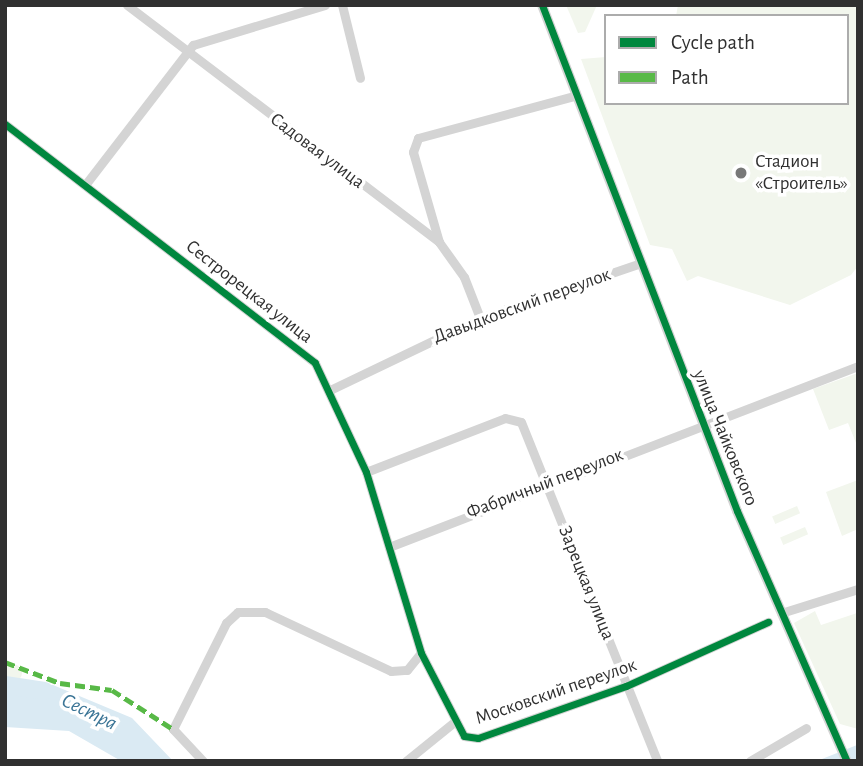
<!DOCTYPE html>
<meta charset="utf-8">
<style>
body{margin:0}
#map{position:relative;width:863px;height:766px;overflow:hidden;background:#fff;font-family:"Alegreya Sans",sans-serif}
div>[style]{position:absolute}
.green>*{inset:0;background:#f2f6ed;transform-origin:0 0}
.round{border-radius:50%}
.water>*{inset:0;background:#daeaf3}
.river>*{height:18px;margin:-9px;padding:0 9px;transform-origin:9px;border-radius:9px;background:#daeaf3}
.minor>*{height:9px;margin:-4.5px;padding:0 4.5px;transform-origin:4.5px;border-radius:4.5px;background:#d4d4d4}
.tertiary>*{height:10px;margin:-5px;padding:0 5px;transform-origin:5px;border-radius:5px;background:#d4d4d4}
.quiet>*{height:5px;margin-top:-2.5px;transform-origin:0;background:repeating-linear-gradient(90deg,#58b947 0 10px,transparent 0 15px)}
.cycleway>*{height:7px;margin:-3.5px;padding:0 3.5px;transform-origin:3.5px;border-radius:3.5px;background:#00873e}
.dots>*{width:19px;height:19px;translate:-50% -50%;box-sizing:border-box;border:4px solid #fff;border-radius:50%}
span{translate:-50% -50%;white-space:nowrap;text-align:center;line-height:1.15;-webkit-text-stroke:7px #fff;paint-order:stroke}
.street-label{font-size:19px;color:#303030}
.poi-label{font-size:19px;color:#303030}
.left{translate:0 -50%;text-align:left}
.water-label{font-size:21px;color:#3b7596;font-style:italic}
.frame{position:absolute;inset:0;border:7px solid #303030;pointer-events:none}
.legend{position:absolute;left:604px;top:14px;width:245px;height:91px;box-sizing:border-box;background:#fff;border:2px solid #acacac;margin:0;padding:9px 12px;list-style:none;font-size:21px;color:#303030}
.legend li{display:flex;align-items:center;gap:14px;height:35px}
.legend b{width:35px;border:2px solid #acacac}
</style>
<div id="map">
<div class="green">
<i style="clip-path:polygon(566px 5px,597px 5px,585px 32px,578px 33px)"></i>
<i style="clip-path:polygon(678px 5px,858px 5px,858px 266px,851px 275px,790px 305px,698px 276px,687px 281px,672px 249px,650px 245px,581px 59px,606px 57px,606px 103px,847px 103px,847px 16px,676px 16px)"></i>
<i style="clip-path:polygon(858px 373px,858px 448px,848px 423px,829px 430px,813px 389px)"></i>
<i style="clip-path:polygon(858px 480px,858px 529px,842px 536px,826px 492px)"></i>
<i style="left:797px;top:506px;width:8px;height:27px;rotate:67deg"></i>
<i style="left:805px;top:527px;width:8px;height:27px;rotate:67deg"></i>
<i style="clip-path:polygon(858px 606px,858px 729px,840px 724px,794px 623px,815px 611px,821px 625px,857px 613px)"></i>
<i class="round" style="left:4px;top:664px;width:18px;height:18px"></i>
</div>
<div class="water">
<i style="clip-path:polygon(53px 685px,132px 718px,173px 761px,121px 761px,69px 731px,5px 727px,5px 686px)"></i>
<i style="clip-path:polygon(858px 744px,858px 761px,817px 761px,857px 745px)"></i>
</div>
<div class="river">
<i style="left:5px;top:685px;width:40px;rotate:8.5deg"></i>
</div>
<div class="minor">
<i style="left:127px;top:5px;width:392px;rotate:37.2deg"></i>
<i style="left:439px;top:242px;width:43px;rotate:54.5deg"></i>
<i style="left:464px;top:277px;width:44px;rotate:68.7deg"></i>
<i style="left:342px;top:5px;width:75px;rotate:76.1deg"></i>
<i style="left:5px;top:124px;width:391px;rotate:37.6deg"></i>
<i style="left:315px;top:363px;width:120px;rotate:64.9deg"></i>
<i style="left:366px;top:472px;width:189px;rotate:73.1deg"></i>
<i style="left:421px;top:653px;width:93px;rotate:62.6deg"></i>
<i style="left:464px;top:736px;width:14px;rotate:8deg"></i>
<i style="left:478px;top:738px;width:157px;rotate:-19.4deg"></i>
<i style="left:626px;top:686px;width:156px;rotate:-24.3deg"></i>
<i style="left:85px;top:185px;width:177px;rotate:-52.4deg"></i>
<i style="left:193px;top:45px;width:138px;rotate:-16.9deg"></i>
<i style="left:439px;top:242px;width:94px;rotate:-106.1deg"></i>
<i style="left:413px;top:152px;width:15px;rotate:-70deg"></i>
<i style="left:418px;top:138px;width:162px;rotate:-15.1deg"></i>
<i style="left:332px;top:389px;width:164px;rotate:-25.6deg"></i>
<i style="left:480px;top:318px;width:167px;rotate:-18.9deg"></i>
<i style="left:366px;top:472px;width:149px;rotate:-21.2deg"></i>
<i style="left:505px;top:418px;width:16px;rotate:14deg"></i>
<i style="left:521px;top:422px;width:365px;rotate:68.1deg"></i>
<i style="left:389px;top:547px;width:503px;rotate:-21.1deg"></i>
<i style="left:781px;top:613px;width:81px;rotate:-17.3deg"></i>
<i style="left:203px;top:761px;width:44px;rotate:-133.2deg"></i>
<i style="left:173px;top:729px;width:119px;rotate:-63.4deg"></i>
<i style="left:226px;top:623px;width:16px;rotate:-43deg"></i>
<i style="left:238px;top:612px;width:27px"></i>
<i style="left:265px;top:612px;width:139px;rotate:25.1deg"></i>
<i style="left:391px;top:671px;width:16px;rotate:-4deg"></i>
<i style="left:407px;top:670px;width:22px;rotate:-51deg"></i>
<i style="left:406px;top:761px;width:60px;rotate:-39deg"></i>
<i style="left:750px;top:761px;width:65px;rotate:-30.5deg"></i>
</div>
<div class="tertiary">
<i style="left:542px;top:5px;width:542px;rotate:68.92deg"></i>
<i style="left:737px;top:511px;width:273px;rotate:66.3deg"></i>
</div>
<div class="quiet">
<i style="left:5px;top:662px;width:59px;rotate:20.9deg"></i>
<i style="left:60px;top:683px;width:52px;rotate:7.7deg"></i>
<i style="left:112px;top:690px;width:72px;rotate:32.6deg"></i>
</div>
<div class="cycleway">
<i style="left:542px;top:5px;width:542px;rotate:68.92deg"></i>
<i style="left:737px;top:511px;width:273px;rotate:66.3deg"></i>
<i style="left:5px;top:124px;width:391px;rotate:37.6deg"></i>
<i style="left:315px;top:363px;width:120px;rotate:64.9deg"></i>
<i style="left:366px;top:472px;width:189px;rotate:73.1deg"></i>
<i style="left:421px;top:653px;width:93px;rotate:62.6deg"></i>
<i style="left:464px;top:736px;width:14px;rotate:8deg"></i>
<i style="left:478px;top:738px;width:157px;rotate:-19.4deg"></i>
<i style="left:626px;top:686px;width:156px;rotate:-24.3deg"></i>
</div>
<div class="dots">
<i style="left:741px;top:173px;background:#787878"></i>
</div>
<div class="street-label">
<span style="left:317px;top:151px;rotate:37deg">Садовая улица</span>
<span style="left:249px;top:292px;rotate:38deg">Сестрорецкая улица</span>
<span style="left:522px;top:306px;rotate:-20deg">Давыдковский переулок</span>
<span style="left:725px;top:438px;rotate:68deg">улица Чайковского</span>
<span style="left:545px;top:484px;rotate:-21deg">Фабричный переулок</span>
<span style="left:586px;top:583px;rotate:68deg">Зарецкая улица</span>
<span style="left:556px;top:692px;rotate:-19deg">Московский переулок</span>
</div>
<div class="poi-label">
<span class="left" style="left:755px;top:173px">Стадион<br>«Строитель»</span>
</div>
<div class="water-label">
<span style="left:89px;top:712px;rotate:26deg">Сестра</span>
</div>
<div class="frame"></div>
<ul class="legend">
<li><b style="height:9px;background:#00873e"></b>Cycle path</li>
<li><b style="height:9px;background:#58b947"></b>Path</li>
</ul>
</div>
